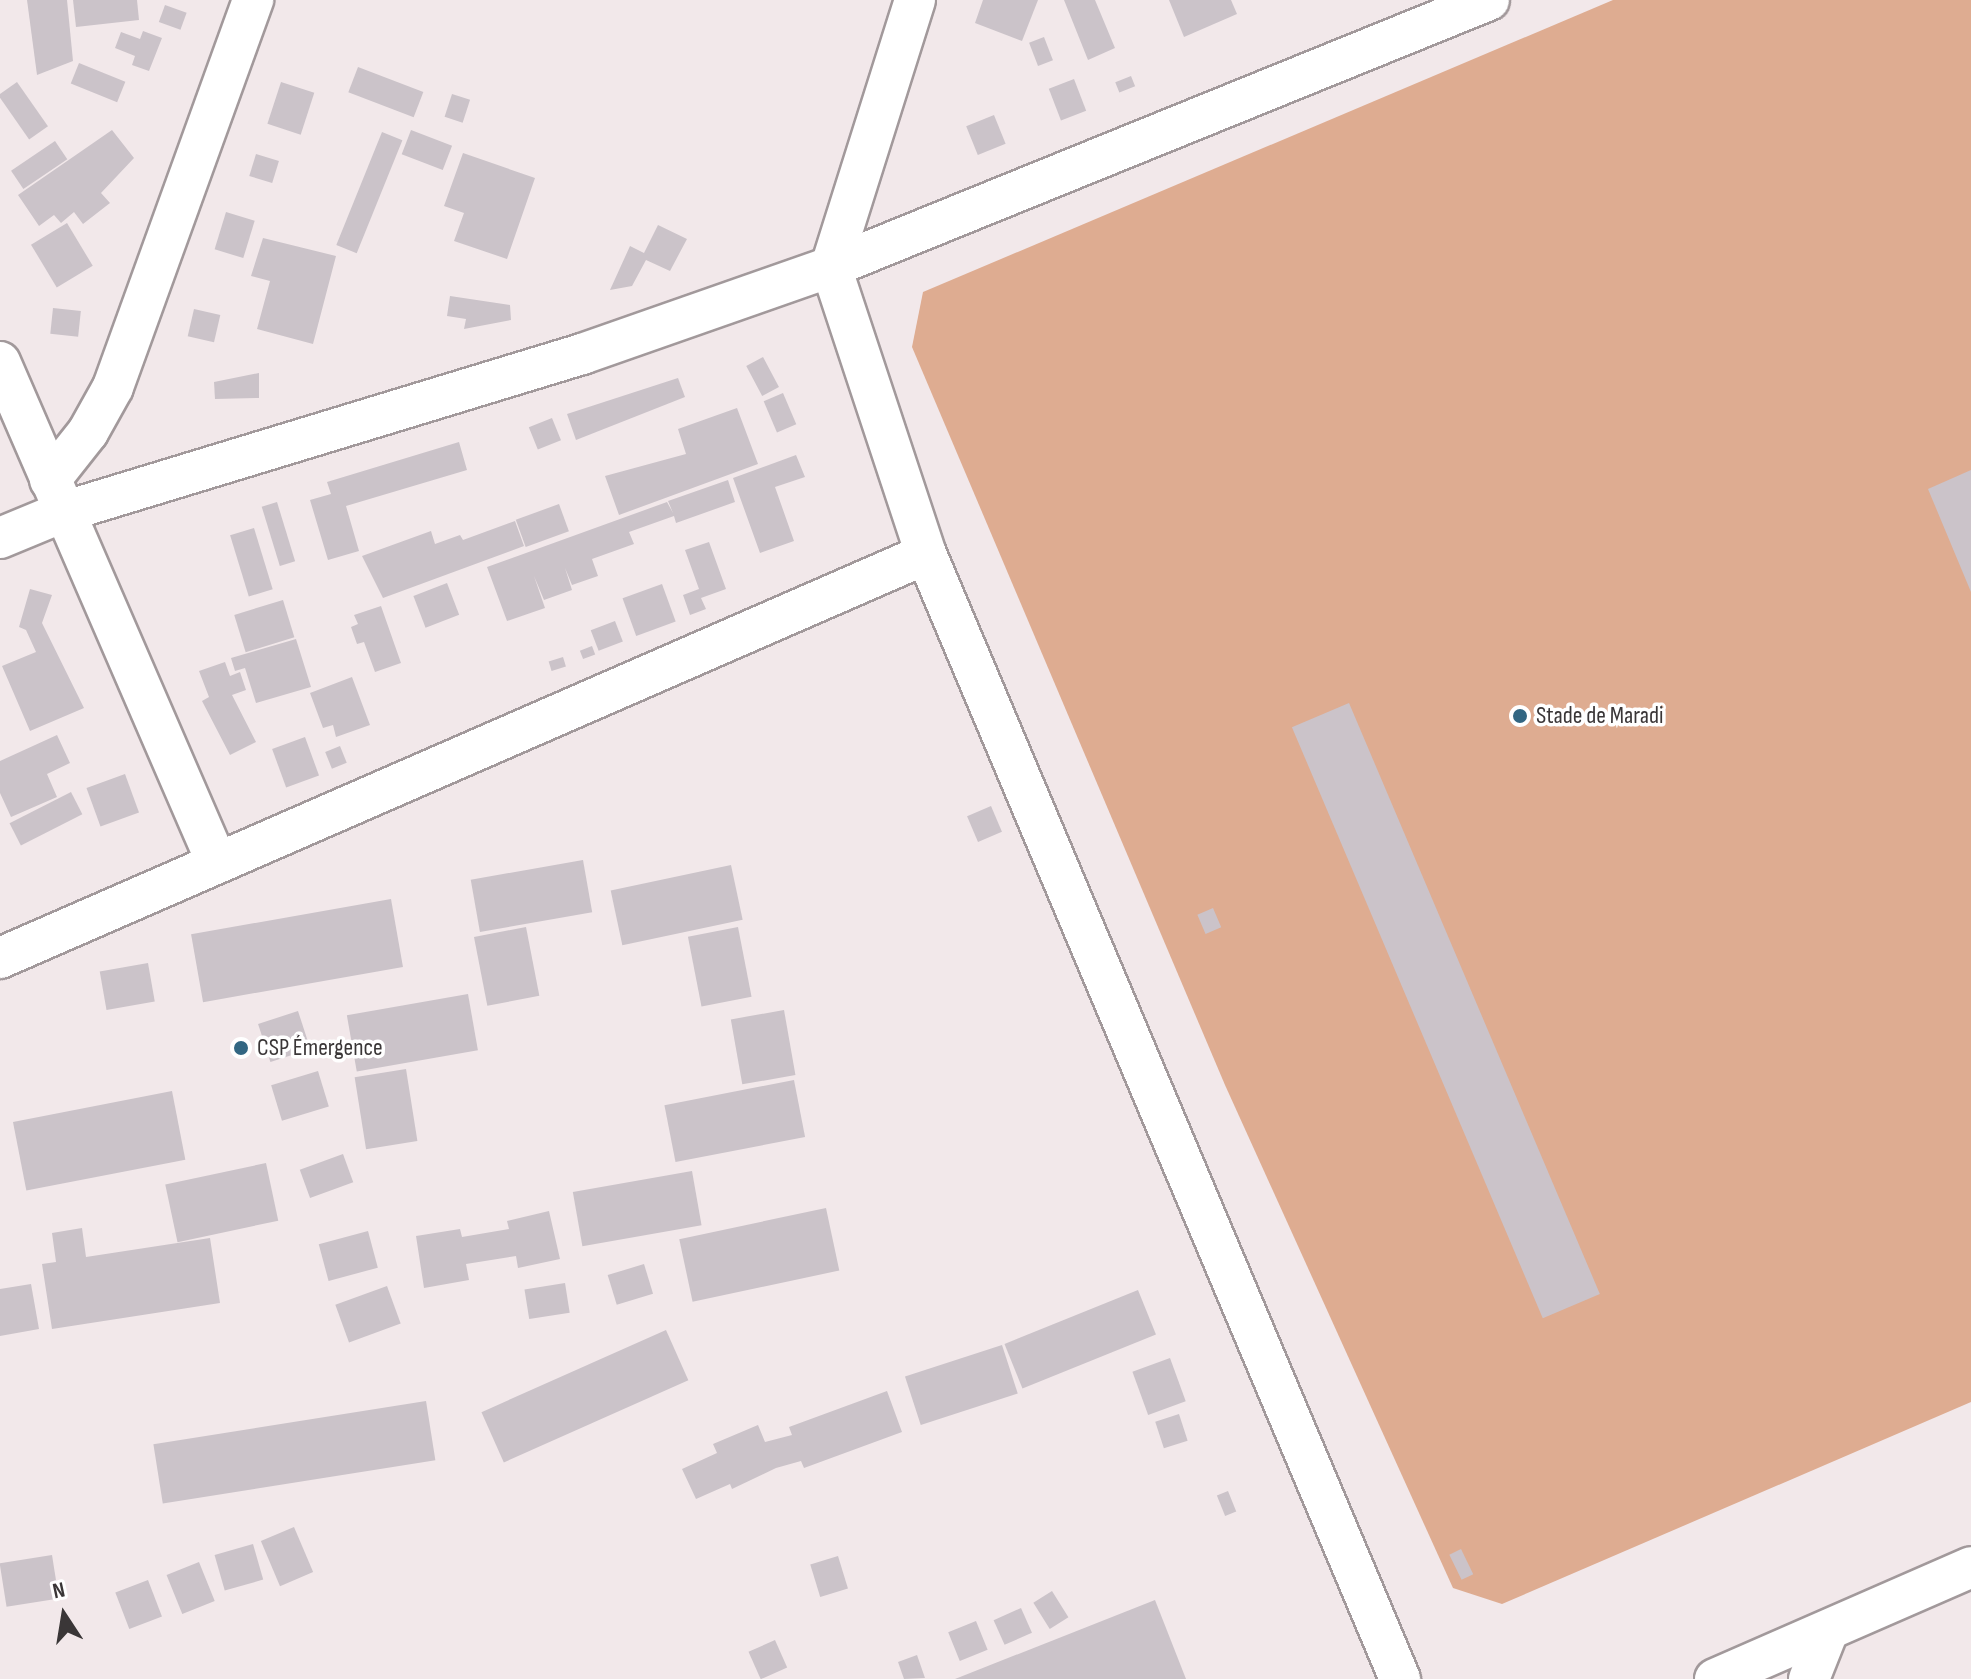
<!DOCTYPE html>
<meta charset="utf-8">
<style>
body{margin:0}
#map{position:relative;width:1971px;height:1679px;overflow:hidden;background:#f2e8ea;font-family:"Sofia Sans Condensed",sans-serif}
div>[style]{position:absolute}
.green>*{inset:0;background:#deac91}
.building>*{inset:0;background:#cbc3c9;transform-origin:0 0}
.roads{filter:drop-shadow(2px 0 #a2999b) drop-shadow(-2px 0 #a2999b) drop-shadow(0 2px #a2999b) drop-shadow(0 -2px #a2999b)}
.minor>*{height:40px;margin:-20px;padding:0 20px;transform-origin:20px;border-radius:20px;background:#fff}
.dots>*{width:22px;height:22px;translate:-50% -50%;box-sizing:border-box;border:4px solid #fff;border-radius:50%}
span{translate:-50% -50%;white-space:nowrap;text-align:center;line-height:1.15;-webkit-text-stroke:7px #fff;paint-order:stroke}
.poi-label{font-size:24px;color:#3a3637}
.left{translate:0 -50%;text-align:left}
.north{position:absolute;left:24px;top:1575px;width:80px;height:80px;-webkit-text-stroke:6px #fff;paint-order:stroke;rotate:348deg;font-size:22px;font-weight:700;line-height:32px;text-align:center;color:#3a3637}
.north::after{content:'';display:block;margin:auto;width:28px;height:36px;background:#3a3637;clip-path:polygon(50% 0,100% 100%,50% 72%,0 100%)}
</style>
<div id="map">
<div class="green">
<i style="clip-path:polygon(1613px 0,1971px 0,1971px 1402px,1502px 1604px,1453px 1588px,1225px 1085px,912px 347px,923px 292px)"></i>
</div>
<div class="building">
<i style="clip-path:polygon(27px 0,67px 0,73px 61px,37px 75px)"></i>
<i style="clip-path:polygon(73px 0,137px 0,139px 20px,76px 27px)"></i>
<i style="clip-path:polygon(983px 0,1038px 0,1022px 41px,975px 23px)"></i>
<i style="clip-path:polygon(1064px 0,1095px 0,1115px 48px,1088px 60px)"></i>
<i style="clip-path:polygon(1169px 0,1231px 0,1237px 14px,1184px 37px)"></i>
<i style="left:165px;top:5px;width:23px;height:18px;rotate:20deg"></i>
<i style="clip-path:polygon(143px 31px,162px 38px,149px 71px,132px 65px,135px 56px,115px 48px,121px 32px,140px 39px)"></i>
<i style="left:1044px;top:37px;width:25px;height:16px;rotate:69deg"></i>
<i style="left:79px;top:63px;width:50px;height:22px;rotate:22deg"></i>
<i style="left:358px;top:67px;width:70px;height:27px;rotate:21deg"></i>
<i style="left:1131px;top:76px;width:11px;height:17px;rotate:68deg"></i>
<i style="left:1074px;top:79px;width:34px;height:27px;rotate:69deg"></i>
<i style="left:17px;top:82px;width:54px;height:23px;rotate:55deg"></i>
<i style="left:281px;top:82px;width:35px;height:44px;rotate:18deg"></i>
<i style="left:452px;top:94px;width:19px;height:24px;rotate:18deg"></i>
<i style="left:994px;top:115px;width:31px;height:30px;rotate:68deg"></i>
<i style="clip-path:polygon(112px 130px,134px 158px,101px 193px,110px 203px,83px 224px,74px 212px,61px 223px,54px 215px,39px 226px,18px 195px)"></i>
<i style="left:411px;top:130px;width:44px;height:26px;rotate:21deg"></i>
<i style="left:382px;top:132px;width:22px;height:122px;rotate:22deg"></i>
<i style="left:55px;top:141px;width:22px;height:53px;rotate:56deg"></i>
<i style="clip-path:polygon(463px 153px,535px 178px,507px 259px,454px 241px,464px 213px,444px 206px)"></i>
<i style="left:256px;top:154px;width:24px;height:23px;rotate:17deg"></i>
<i style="left:226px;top:212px;width:30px;height:39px;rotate:17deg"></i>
<i style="left:67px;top:223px;width:50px;height:42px;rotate:59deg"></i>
<i style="clip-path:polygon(658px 225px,687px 239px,670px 271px,646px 260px,632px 286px,610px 290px,630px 246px,644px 253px)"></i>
<i style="clip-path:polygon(263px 238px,336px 256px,313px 344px,257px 329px,270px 281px,251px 276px)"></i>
<i style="clip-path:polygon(450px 296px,510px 305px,511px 320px,464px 329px,466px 319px,447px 316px)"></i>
<i style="left:53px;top:308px;width:28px;height:26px;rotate:6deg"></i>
<i style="left:194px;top:309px;width:27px;height:28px;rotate:13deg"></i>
<i style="left:763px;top:357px;width:34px;height:19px;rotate:62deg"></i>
<i style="clip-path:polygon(259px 373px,259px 398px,215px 399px,214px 382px)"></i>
<i style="clip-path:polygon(678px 378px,685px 397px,576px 440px,567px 414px)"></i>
<i style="left:783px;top:393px;width:34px;height:21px;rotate:67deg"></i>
<i style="clip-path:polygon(737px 408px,758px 464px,619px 515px,605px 476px,686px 454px,678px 429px)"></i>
<i style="left:552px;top:418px;width:24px;height:25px;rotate:68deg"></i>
<i style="clip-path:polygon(459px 442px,467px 470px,346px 506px,359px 551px,328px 560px,310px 500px,331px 494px,327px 482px)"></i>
<i style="clip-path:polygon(796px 455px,805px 477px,775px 487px,794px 541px,760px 553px,733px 478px)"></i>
<i style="clip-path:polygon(1971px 470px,1971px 592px,1928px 489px)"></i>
<i style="clip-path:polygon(728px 480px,735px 502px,676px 523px,674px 516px,629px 532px,634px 544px,592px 559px,598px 576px,572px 585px,565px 568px,572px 590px,544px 600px,534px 576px,545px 608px,507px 621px,487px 567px,667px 502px,673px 513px,668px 501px)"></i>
<i style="left:277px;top:502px;width:62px;height:16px;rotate:73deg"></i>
<i style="left:559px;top:504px;width:29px;height:46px;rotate:70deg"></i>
<i style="clip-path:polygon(515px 521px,524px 546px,383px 598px,362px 556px,431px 531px,435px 544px,460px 535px,463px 540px)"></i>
<i style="left:254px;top:528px;width:64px;height:25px;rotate:73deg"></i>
<i style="clip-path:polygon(709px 542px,726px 589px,701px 598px,706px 609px,690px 615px,683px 595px,699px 589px,685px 550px)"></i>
<i style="left:447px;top:583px;width:34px;height:36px;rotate:69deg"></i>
<i style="left:662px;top:584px;width:40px;height:42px;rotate:70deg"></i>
<i style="clip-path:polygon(30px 589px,52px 595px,42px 623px,84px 708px,30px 731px,2px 666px,36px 652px,26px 630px,19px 627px)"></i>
<i style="left:283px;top:600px;width:39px;height:51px;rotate:73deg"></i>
<i style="clip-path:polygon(381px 606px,401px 663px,375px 672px,364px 642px,357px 644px,351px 627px,358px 624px,354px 615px)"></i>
<i style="left:615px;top:621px;width:22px;height:26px;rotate:69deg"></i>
<i style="clip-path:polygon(296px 639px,311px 687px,256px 703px,245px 668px,235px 671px,231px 658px)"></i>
<i style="left:592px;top:646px;width:9px;height:13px;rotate:69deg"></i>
<i style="left:563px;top:657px;width:10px;height:15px;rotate:73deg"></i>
<i style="clip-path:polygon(225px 662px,230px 676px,240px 672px,246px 690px,232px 695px,256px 742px,230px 755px,202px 701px,209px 697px,199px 671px)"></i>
<i style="clip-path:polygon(352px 677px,370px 725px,336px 737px,333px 725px,323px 728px,310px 693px)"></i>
<i style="left:1349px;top:703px;width:642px;height:62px;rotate:67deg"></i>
<i style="clip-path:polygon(57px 735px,70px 763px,47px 774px,57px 797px,11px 817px,0 793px,0 761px)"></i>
<i style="left:305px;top:737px;width:41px;height:35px;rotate:70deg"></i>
<i style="left:340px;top:746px;width:18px;height:16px;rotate:68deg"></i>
<i style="left:125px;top:774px;width:41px;height:41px;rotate:70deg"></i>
<i style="left:71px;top:792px;width:25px;height:69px;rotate:63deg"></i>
<i style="left:991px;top:806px;width:28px;height:26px;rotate:67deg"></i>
<i style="left:583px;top:860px;width:53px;height:114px;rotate:80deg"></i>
<i style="left:731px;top:865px;width:56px;height:123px;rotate:78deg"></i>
<i style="left:391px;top:899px;width:69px;height:203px;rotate:80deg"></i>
<i style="left:1213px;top:908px;width:21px;height:17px;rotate:67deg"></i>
<i style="left:526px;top:927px;width:70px;height:53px;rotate:79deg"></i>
<i style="left:738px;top:927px;width:71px;height:51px;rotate:79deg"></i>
<i style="left:148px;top:963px;width:39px;height:49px;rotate:80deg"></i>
<i style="left:468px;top:994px;width:57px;height:123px;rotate:80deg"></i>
<i style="left:784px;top:1010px;width:66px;height:54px;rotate:80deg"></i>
<i style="left:298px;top:1011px;width:40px;height:42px;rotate:72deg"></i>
<i style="left:406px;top:1069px;width:73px;height:52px;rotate:81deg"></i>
<i style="left:318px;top:1071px;width:37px;height:49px;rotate:73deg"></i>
<i style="left:794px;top:1080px;width:58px;height:132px;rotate:79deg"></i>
<i style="left:172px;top:1091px;width:70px;height:162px;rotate:79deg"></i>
<i style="left:343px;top:1154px;width:30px;height:46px;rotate:70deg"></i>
<i style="left:266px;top:1163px;width:59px;height:103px;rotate:78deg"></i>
<i style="left:692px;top:1171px;width:55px;height:121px;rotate:80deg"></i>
<i style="left:826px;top:1208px;width:64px;height:150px;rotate:78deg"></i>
<i style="clip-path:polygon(549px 1211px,560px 1259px,518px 1268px,516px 1256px,466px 1264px,469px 1280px,424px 1288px,416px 1236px,460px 1229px,462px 1237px,509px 1229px,507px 1221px)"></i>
<i style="clip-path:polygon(82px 1228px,86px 1257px,210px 1238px,220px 1303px,52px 1329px,42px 1264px,56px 1262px,52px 1233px)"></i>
<i style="left:368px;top:1231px;width:38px;height:51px;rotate:75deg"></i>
<i style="left:644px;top:1264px;width:31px;height:38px;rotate:73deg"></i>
<i style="left:565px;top:1283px;width:30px;height:41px;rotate:81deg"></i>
<i style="clip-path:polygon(31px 1284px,39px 1329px,0 1336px,0 1289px)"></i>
<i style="left:387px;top:1286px;width:40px;height:55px;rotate:70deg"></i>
<i style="left:1138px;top:1290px;width:48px;height:144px;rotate:68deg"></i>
<i style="left:666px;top:1330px;width:55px;height:202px;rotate:66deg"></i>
<i style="left:1002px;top:1345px;width:51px;height:102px;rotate:72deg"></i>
<i style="left:1170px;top:1358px;width:46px;height:40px;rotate:70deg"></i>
<i style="clip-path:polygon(887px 1391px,902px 1432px,804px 1468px,801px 1461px,776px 1468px,732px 1489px,730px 1484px,696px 1499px,682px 1469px,717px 1453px,713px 1444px,758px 1425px,765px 1442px,792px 1435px,789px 1427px)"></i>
<i style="left:426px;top:1401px;width:60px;height:276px;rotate:81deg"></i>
<i style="left:1179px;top:1414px;width:28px;height:25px;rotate:72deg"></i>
<i style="left:1228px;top:1491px;width:22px;height:12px;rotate:68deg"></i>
<i style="left:294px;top:1527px;width:49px;height:36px;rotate:67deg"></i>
<i style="left:253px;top:1544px;width:37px;height:40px;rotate:74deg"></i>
<i style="left:1461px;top:1549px;width:28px;height:13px;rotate:64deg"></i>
<i style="left:52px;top:1555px;width:44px;height:53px;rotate:81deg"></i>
<i style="left:838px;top:1556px;width:34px;height:29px;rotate:73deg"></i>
<i style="left:199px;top:1562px;width:42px;height:35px;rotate:68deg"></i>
<i style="left:148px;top:1580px;width:39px;height:35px;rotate:69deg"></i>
<i style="left:1052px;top:1591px;width:31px;height:22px;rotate:58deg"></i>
<i style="clip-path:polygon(1155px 1600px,1186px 1679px,955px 1679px)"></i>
<i style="left:1021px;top:1608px;width:27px;height:30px;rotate:66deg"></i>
<i style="left:976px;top:1621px;width:31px;height:30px;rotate:68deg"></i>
<i style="left:775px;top:1640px;width:30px;height:29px;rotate:66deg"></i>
<i style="clip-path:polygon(917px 1655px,925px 1678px,904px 1679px,898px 1662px)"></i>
</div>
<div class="roads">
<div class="minor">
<i style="left:915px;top:0;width:280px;rotate:107.5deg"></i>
<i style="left:831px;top:267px;width:302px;rotate:71.7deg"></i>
<i style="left:926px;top:554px;width:1221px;rotate:67.15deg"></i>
<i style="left:0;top:362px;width:546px;rotate:66.58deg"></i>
<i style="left:50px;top:480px;width:61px;rotate:-51.6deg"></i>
<i style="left:88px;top:432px;width:51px;rotate:-60.9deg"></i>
<i style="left:113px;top:387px;width:412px;rotate:-70.1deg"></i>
<i style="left:0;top:538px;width:68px;rotate:-22.4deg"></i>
<i style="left:63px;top:512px;width:543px;rotate:-16.93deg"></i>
<i style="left:582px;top:354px;width:264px;rotate:-19.3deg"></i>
<i style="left:831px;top:267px;width:710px;rotate:-22.09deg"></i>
<i style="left:0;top:958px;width:1010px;rotate:-23.57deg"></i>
<i style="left:1715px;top:1679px;width:279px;rotate:-23.6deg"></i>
<i style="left:1809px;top:1679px;width:52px;rotate:-68.4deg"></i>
</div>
</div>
<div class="dots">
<i style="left:1520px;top:716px;background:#326682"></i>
<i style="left:241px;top:1048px;background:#326682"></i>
</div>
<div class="poi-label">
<span class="left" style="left:1536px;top:716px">Stade de Maradi</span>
<span class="left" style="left:257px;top:1048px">CSP Émergence</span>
</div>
<div class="north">N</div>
</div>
